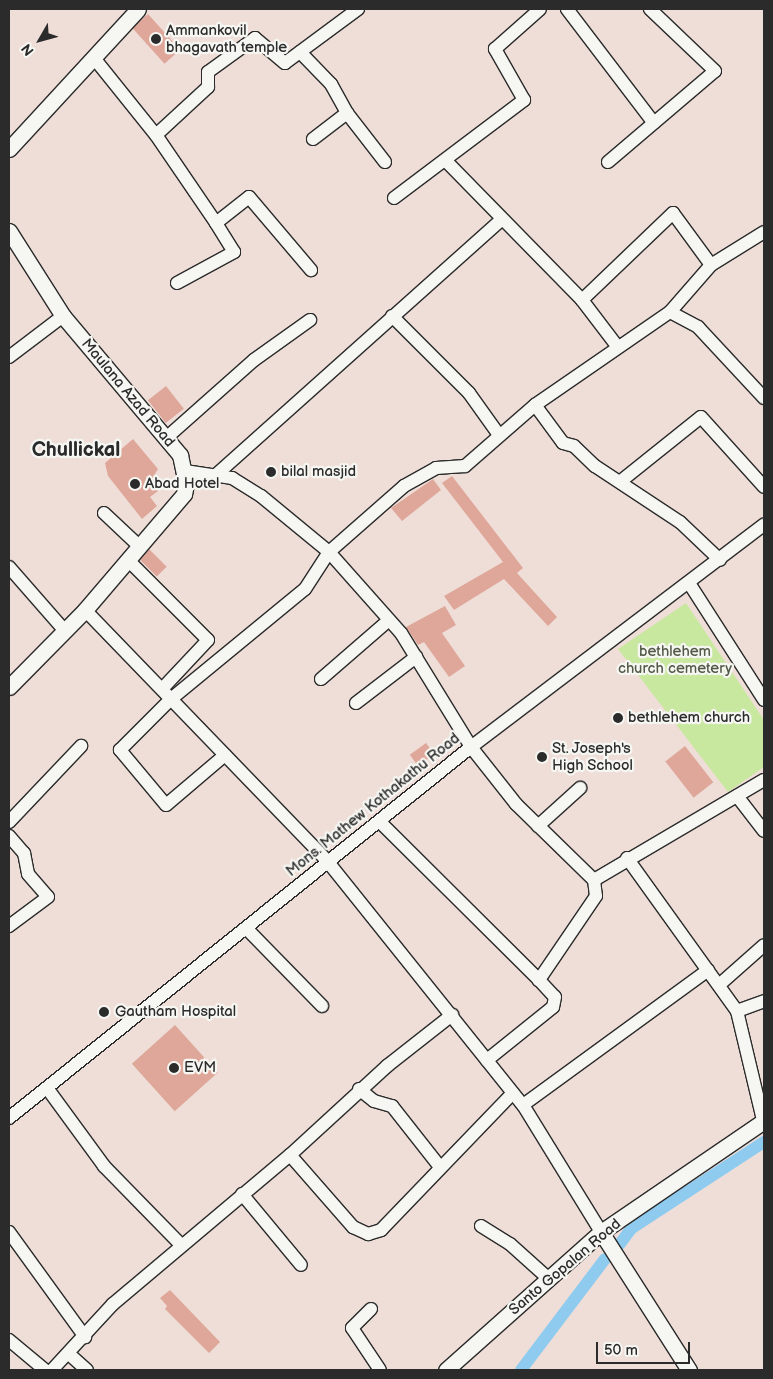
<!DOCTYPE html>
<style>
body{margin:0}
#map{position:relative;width:773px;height:1379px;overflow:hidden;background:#efded8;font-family:"Balsamiq Sans",sans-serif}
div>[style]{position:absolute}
.green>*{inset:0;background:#c8e79f}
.canal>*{height:12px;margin:-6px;padding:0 6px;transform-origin:6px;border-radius:6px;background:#8ecbee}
.building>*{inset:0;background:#dfa79a;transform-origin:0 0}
.roads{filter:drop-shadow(1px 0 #2b2b2b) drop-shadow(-1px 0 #2b2b2b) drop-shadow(0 1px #2b2b2b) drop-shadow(0 -1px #2b2b2b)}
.minor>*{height:12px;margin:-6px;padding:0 6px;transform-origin:6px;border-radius:6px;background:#f6f6f2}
.major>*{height:15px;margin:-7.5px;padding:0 7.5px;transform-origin:7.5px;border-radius:7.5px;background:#f6f6f2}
.dots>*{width:14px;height:14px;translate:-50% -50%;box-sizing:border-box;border:2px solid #f6f6f2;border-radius:50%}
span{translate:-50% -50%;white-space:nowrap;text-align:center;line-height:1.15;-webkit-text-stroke:4.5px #f6f6f2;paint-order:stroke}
.poi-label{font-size:15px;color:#2b2b2b}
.left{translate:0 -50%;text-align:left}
.street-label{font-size:15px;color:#2b2b2b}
.park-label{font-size:15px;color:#525a48}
.district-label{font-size:20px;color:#2b2b2b;font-weight:700}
.frame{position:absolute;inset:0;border:10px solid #2b2b2b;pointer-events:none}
.north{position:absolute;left:15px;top:15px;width:50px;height:50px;-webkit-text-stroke:4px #f6f6f2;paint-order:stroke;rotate:232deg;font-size:14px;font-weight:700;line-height:20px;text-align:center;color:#2b2b2b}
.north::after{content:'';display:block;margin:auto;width:18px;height:22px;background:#2b2b2b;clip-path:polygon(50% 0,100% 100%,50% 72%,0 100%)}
.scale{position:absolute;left:596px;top:1342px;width:94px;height:22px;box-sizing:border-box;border:2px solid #2b2b2b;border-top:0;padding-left:6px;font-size:15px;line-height:18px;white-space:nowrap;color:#2b2b2b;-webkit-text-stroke:4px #f6f6f2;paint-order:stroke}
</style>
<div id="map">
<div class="green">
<i style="clip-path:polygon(686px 603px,764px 720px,764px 767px,728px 792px,618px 649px)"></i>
</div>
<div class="canal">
<i style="left:619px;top:1245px;width:21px;rotate:-53deg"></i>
<i style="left:632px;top:1228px;width:158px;rotate:-33.1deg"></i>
<i style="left:521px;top:1370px;width:139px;rotate:-52.9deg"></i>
</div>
<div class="building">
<i style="left:148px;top:14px;width:48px;height:21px;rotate:48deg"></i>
<i style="left:166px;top:386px;width:29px;height:23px;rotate:52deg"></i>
<i style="clip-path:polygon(133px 439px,158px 469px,153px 477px,158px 491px,150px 497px,157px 506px,142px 519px,108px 476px,105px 463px)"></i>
<i style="clip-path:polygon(452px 476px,523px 568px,517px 573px,557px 617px,548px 626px,504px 579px,454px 610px,444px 596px,503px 562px,442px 483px)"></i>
<i style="clip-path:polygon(433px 479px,441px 490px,402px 521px,391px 508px)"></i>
<i style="left:149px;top:549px;width:25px;height:14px;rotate:45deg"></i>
<i style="clip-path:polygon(445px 606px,456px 625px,442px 633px,465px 666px,449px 677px,424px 642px,418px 645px,406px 627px)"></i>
<i style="left:426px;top:743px;width:14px;height:20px;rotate:54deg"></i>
<i style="left:685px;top:746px;width:46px;height:25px;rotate:52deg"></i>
<i style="left:175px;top:1025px;width:64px;height:58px;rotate:48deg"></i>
<i style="clip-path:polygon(170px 1290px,220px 1342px,209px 1353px,165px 1309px,167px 1306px,160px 1298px)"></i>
</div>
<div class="roads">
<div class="minor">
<i style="left:567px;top:9px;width:143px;rotate:52.7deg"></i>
<i style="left:300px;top:52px;width:45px;rotate:45.9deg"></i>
<i style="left:331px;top:84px;width:33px;rotate:61deg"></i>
<i style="left:347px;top:113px;width:62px;rotate:52.2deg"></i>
<i style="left:94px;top:58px;width:99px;rotate:51.2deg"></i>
<i style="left:156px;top:135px;width:107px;rotate:55.7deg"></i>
<i style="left:216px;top:223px;width:42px;rotate:-38.2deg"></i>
<i style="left:249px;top:197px;width:96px;rotate:49.7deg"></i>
<i style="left:156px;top:135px;width:71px;rotate:-42.7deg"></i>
<i style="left:208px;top:87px;width:15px;rotate:-90deg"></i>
<i style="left:208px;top:72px;width:58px;rotate:-35.9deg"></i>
<i style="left:255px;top:38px;width:39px;rotate:40deg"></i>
<i style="left:285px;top:63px;width:91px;rotate:-36.5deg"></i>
<i style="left:313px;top:139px;width:43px;rotate:-37.4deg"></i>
<i style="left:445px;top:160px;width:196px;rotate:45.6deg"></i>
<i style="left:582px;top:300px;width:58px;rotate:52.7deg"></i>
<i style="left:608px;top:162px;width:140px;rotate:-40.4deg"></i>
<i style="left:715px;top:71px;width:90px;rotate:-136.4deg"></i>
<i style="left:394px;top:198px;width:163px;rotate:-37deg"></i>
<i style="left:524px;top:100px;width:59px;rotate:-119.6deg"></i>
<i style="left:495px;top:49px;width:60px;rotate:-41.6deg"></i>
<i style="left:177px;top:283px;width:65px;rotate:-28.5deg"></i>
<i style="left:234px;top:252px;width:34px;rotate:-122deg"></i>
<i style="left:582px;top:300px;width:126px;rotate:-43.7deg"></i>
<i style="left:673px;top:213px;width:64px;rotate:53.8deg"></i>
<i style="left:670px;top:312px;width:32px;rotate:28deg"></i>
<i style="left:698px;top:327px;width:97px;rotate:47.1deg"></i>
<i style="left:392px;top:316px;width:109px;rotate:45deg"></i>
<i style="left:469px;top:393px;width:52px;rotate:54.5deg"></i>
<i style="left:9px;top:357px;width:68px;rotate:-37.2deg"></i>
<i style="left:535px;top:405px;width:47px;rotate:53.6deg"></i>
<i style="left:563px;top:443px;width:11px;rotate:15deg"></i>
<i style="left:574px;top:446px;width:29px;rotate:44deg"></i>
<i style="left:595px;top:466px;width:102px;rotate:33.4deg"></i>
<i style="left:680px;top:522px;width:55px;rotate:43.5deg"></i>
<i style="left:165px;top:439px;width:119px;rotate:-41.6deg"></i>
<i style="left:254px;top:360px;width:69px;rotate:-35.5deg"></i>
<i style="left:185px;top:471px;width:48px;rotate:8.5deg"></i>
<i style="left:232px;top:478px;width:34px;rotate:32deg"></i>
<i style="left:261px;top:496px;width:88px;rotate:39.5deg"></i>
<i style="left:329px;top:552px;width:108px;rotate:48.4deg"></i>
<i style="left:401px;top:633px;width:134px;rotate:58.4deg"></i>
<i style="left:471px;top:747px;width:73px;rotate:51.7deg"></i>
<i style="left:516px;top:804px;width:109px;rotate:44.3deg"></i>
<i style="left:594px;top:880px;width:16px;rotate:83deg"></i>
<i style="left:596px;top:896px;width:102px;rotate:124.2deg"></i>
<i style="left:539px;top:980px;width:23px;rotate:47deg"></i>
<i style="left:555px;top:997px;width:10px;rotate:101deg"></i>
<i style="left:553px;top:1007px;width:85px;rotate:141.2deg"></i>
<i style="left:217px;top:474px;width:381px;rotate:-41.8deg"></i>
<i style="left:621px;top:481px;width:102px;rotate:-38.7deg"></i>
<i style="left:701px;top:417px;width:94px;rotate:48deg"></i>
<i style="left:104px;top:513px;width:48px;rotate:43.3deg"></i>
<i style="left:128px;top:560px;width:113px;rotate:45deg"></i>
<i style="left:208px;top:640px;width:67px;rotate:133.2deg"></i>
<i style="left:9px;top:567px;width:85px;rotate:48.8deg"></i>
<i style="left:689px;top:583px;width:139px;rotate:57.3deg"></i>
<i style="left:85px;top:610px;width:350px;rotate:46deg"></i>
<i style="left:328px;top:862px;width:312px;rotate:51.3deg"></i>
<i style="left:523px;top:1105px;width:149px;rotate:58.4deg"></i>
<i style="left:321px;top:679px;width:90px;rotate:-40.9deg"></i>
<i style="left:356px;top:703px;width:76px;rotate:-37.5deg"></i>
<i style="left:225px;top:755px;width:77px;rotate:139.7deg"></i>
<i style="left:166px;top:805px;width:72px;rotate:-129.9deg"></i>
<i style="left:120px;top:750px;width:72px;rotate:-45deg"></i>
<i style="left:171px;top:699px;width:173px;rotate:-39.4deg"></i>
<i style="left:305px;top:589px;width:44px;rotate:-57deg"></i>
<i style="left:329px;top:552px;width:100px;rotate:-41.3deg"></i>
<i style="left:404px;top:486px;width:37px;rotate:-29deg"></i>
<i style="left:436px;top:468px;width:29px;rotate:-4deg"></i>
<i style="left:465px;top:466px;width:93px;rotate:-41.1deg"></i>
<i style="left:535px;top:405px;width:164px;rotate:-34.6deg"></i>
<i style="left:670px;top:312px;width:62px;rotate:-48.9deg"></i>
<i style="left:711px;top:265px;width:62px;rotate:-31.9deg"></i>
<i style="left:737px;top:796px;width:44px;rotate:52.4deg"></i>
<i style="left:379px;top:821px;width:226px;rotate:44.8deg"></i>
<i style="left:9px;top:822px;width:105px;rotate:-46.5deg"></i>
<i style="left:538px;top:826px;width:57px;rotate:-42.1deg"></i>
<i style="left:9px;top:836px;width:23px;rotate:49deg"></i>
<i style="left:24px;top:853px;width:21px;rotate:79deg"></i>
<i style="left:28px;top:874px;width:30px;rotate:49deg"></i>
<i style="left:48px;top:897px;width:49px;rotate:143.4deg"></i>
<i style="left:627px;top:858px;width:188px;rotate:54.3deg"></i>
<i style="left:737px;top:1011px;width:116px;rotate:76.6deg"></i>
<i style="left:594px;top:880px;width:197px;rotate:-30.5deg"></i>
<i style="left:246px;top:928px;width:109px;rotate:45.7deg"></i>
<i style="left:719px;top:985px;width:60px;rotate:-41.6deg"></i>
<i style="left:737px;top:1011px;width:29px;rotate:-20deg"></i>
<i style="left:47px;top:1088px;width:97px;rotate:53.8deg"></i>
<i style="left:104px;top:1166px;width:109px;rotate:45.7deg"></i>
<i style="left:359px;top:1089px;width:19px;rotate:39deg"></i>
<i style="left:374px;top:1101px;width:19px;rotate:16deg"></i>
<i style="left:392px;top:1106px;width:78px;rotate:51.8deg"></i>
<i style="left:523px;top:1105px;width:229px;rotate:-36.1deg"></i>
<i style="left:9px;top:1118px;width:593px;rotate:-38.77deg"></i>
<i style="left:471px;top:747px;width:368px;rotate:-37.2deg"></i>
<i style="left:290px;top:1155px;width:96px;rotate:48.8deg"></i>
<i style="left:353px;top:1227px;width:17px;rotate:25deg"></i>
<i style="left:368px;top:1234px;width:14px;rotate:-17deg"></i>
<i style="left:381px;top:1230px;width:190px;rotate:-46.1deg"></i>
<i style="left:242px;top:1194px;width:92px;rotate:50.3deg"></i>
<i style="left:481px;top:1226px;width:34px;rotate:32deg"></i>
<i style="left:510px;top:1244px;width:52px;rotate:41.9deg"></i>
<i style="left:9px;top:1232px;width:130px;rotate:54.1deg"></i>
<i style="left:371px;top:1309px;width:27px;rotate:135deg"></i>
<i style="left:352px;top:1328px;width:50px;rotate:56.3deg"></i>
<i style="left:9px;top:1340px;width:47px;rotate:39.8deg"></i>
<i style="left:69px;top:1354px;width:24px;rotate:42deg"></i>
<i style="left:52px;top:1370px;width:90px;rotate:-47.3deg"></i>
<i style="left:113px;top:1304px;width:231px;rotate:-40.1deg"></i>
<i style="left:290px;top:1155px;width:132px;rotate:-42.5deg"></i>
<i style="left:387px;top:1066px;width:83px;rotate:-38.1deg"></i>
</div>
<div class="major">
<i style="left:9px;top:149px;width:190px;rotate:-47.3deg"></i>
<i style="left:9px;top:231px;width:101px;rotate:57.6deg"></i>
<i style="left:63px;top:316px;width:182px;rotate:49.9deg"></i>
<i style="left:180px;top:455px;width:30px;rotate:78deg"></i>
<i style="left:186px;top:484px;width:10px;rotate:101deg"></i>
<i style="left:184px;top:494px;width:153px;rotate:130.5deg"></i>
<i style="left:85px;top:610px;width:108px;rotate:134.6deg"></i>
<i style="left:601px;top:1232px;width:164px;rotate:57.5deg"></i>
<i style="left:446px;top:1370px;width:208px;rotate:-41.7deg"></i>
<i style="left:601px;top:1232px;width:197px;rotate:-34.3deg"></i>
</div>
</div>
<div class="dots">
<i style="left:156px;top:39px;background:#2b2b2b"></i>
<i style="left:271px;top:472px;background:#2b2b2b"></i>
<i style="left:135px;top:484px;background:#2b2b2b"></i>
<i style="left:618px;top:718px;background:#2b2b2b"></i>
<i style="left:542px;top:757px;background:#2b2b2b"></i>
<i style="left:104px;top:1012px;background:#2b2b2b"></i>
<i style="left:174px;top:1068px;background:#2b2b2b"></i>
</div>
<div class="poi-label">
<span class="left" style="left:166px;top:39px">Ammankovil<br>bhagavath temple</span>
<span class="left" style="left:281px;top:472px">bilal masjid</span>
<span class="left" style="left:145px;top:484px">Abad Hotel</span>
<span class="left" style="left:628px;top:718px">bethlehem church</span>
<span class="left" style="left:552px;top:757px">St. Joseph's<br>High School</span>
<span class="left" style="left:115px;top:1012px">Gautham Hospital</span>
<span class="left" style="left:184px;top:1068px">EVM</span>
</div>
<div class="street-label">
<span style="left:128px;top:393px;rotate:50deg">Maulana Azad Road</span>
<span style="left:373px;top:805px;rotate:-39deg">Mons. Mathew Kothakathu Road</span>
<span style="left:565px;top:1267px;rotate:-40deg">Santo Gopalan Road</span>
</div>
<div class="park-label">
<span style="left:675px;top:660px">bethlehem<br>church cemetery</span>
</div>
<div class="district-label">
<span style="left:76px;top:450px">Chullickal</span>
</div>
<div class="frame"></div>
<div class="north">N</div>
<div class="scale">50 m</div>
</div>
